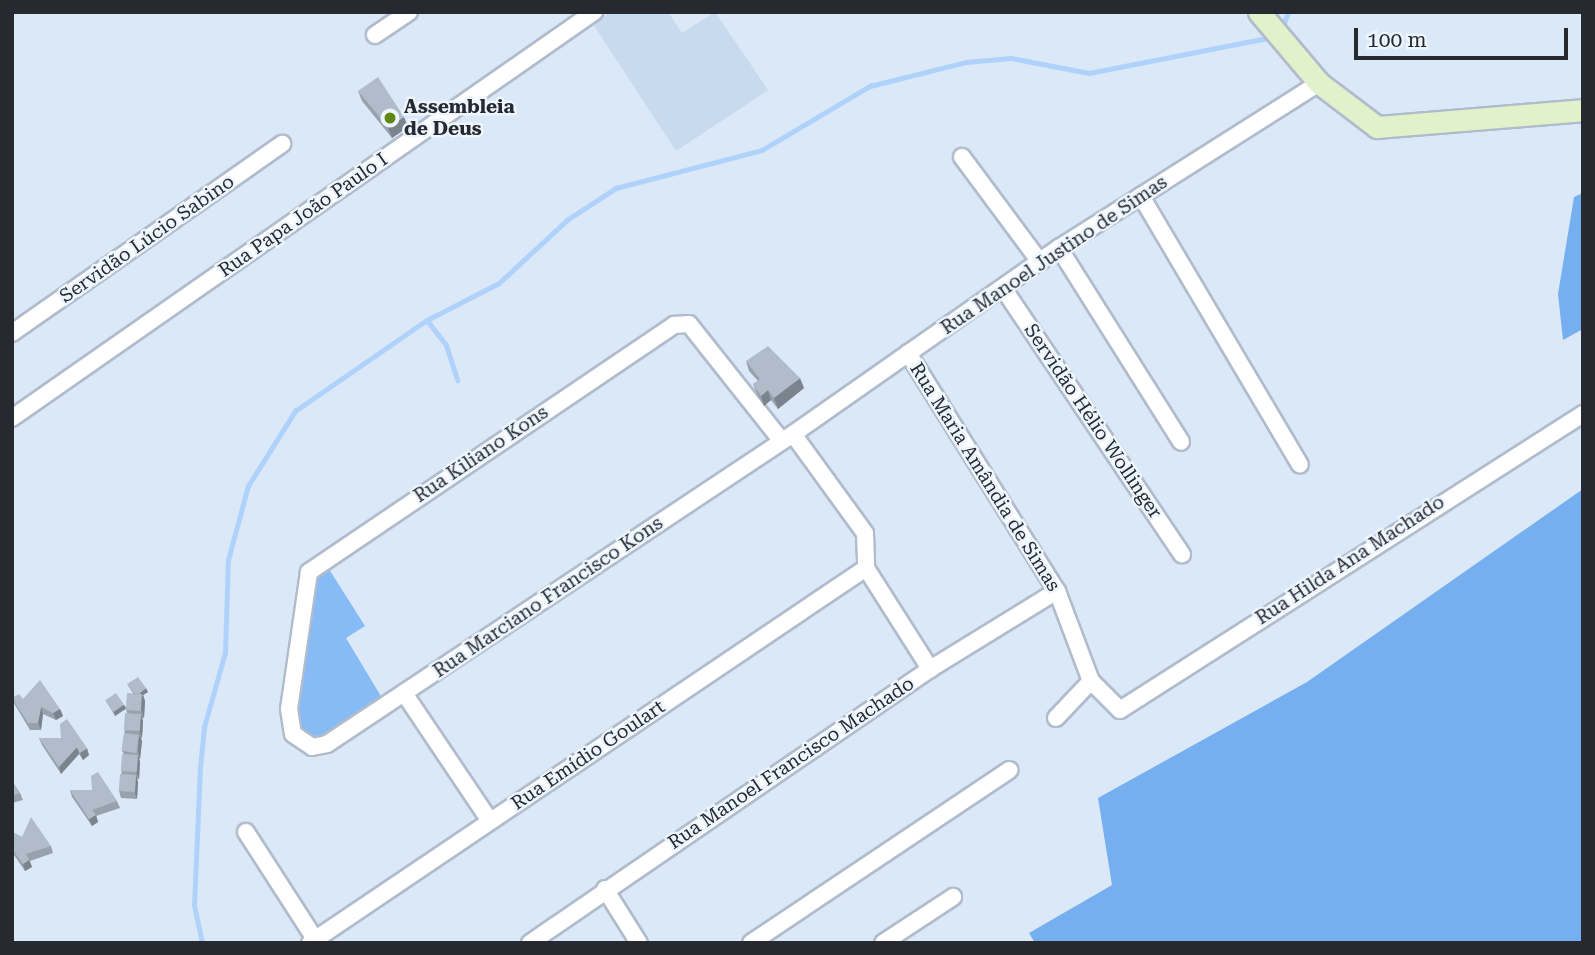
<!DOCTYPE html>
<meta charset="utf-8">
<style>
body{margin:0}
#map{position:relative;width:1595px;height:955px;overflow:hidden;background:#dbe8f7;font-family:"Roboto Serif",serif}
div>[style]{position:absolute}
.built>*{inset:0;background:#c8daed}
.green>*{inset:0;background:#87bbf6}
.forest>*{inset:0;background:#75aff0}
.stream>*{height:4.5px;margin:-2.25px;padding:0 2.25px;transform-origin:2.25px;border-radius:2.25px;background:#afd2fb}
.roads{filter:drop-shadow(2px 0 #b0bccb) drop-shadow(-2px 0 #b0bccb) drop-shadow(0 2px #b0bccb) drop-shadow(0 -2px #b0bccb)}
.street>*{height:16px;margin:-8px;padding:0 8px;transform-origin:8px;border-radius:8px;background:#fff}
.secondary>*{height:21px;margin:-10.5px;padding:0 10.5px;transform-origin:10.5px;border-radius:10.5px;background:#e1f2ca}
.wall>*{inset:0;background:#97a2ae}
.shaded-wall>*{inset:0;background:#7b848d}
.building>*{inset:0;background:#b0bcca;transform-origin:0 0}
.dots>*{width:19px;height:19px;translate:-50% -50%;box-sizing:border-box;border:4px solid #edf5fe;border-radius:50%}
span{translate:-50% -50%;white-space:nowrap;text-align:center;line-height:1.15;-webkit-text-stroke:5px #edf5fe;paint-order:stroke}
.poi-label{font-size:19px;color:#262a30;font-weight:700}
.left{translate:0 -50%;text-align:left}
.street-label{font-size:19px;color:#262a30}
.frame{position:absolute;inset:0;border:14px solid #262a30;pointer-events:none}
.scale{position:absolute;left:1354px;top:28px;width:214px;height:32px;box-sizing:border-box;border:4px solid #262a30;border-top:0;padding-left:9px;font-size:21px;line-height:24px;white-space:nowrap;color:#262a30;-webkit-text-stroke:5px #edf5fe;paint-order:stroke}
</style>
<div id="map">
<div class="built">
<i style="clip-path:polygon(610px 12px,668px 12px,682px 33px,715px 12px,768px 90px,676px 151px,593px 24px)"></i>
</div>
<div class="green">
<i style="clip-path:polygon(327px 566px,365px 626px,346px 638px,382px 698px,316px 741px,300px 734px,295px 709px,312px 578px)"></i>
</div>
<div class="forest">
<i style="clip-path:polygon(1583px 193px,1583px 329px,1563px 340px,1558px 294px,1574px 197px)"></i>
<i style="clip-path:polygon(1583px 489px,1583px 943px,1035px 943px,1029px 933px,1112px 885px,1098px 798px,1307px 682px)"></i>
</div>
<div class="stream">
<i style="left:1284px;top:23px;width:12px;rotate:-70deg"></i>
<i style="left:427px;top:320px;width:31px;rotate:52deg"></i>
<i style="left:446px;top:344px;width:38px;rotate:72deg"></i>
<i style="left:202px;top:943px;width:39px;rotate:-102deg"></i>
<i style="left:194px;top:905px;width:137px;rotate:-87.5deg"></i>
<i style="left:200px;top:768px;width:41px;rotate:-84.4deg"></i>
<i style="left:204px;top:727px;width:77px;rotate:-74.2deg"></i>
<i style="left:225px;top:653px;width:93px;rotate:-88.2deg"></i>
<i style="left:228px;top:560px;width:77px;rotate:-74.9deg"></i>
<i style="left:248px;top:486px;width:89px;rotate:-57.9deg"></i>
<i style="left:295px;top:411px;width:160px;rotate:-34.6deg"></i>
<i style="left:427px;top:320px;width:81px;rotate:-27.2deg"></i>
<i style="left:499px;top:283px;width:93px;rotate:-42.8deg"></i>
<i style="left:567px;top:220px;width:59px;rotate:-33.1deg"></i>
<i style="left:616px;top:188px;width:151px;rotate:-14.6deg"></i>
<i style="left:762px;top:150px;width:126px;rotate:-30.7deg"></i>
<i style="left:870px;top:86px;width:99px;rotate:-14deg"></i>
<i style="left:966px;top:62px;width:45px;rotate:-5.1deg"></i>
<i style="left:1011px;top:58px;width:79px;rotate:10.9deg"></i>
<i style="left:1089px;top:73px;width:187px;rotate:-11.1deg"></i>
</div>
<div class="roads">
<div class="street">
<i style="left:375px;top:35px;width:41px;rotate:-34.1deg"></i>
<i style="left:962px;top:157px;width:131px;rotate:53.4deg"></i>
<i style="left:1141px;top:196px;width:312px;rotate:59.4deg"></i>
<i style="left:1059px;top:248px;width:229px;rotate:57.8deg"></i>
<i style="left:1003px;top:288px;width:321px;rotate:56.1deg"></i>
<i style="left:12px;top:333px;width:330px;rotate:-35deg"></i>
<i style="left:908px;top:353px;width:281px;rotate:58deg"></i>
<i style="left:1057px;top:591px;width:96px;rotate:69.3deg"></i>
<i style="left:1091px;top:681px;width:41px;rotate:45deg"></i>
<i style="left:1120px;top:710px;width:550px;rotate:-32.59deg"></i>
<i style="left:12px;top:418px;width:710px;rotate:-34.9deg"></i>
<i style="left:793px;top:434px;width:122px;rotate:54deg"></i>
<i style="left:865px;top:533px;width:35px;rotate:88deg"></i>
<i style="left:781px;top:440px;width:148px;rotate:-128.4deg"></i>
<i style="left:689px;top:324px;width:15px;rotate:176deg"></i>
<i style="left:674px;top:325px;width:441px;rotate:145.9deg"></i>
<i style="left:309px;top:572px;width:138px;rotate:98.3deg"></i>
<i style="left:289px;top:709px;width:25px;rotate:81deg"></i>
<i style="left:293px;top:734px;width:23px;rotate:34deg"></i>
<i style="left:312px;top:747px;width:15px;rotate:-11deg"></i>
<i style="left:327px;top:744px;width:560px;rotate:-33.63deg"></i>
<i style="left:793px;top:434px;width:325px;rotate:-35deg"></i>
<i style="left:1059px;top:248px;width:308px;rotate:-32.4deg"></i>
<i style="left:866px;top:568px;width:120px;rotate:57.6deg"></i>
<i style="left:404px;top:693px;width:154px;rotate:56.1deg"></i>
<i style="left:1056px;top:718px;width:51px;rotate:-46.6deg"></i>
<i style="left:246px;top:832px;width:127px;rotate:57.2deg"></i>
<i style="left:605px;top:889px;width:64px;rotate:57.8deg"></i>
<i style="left:310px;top:943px;width:671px;rotate:-34deg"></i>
<i style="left:530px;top:943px;width:485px;rotate:-34.4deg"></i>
<i style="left:930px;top:669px;width:149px;rotate:-31.6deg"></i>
<i style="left:751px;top:943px;width:311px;rotate:-33.8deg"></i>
<i style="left:883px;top:943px;width:84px;rotate:-33.3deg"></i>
</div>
<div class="secondary">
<i style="left:1259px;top:12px;width:93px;rotate:49.8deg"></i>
<i style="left:1319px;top:83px;width:73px;rotate:37.2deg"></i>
<i style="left:1377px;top:127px;width:207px;rotate:-4.7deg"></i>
</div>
</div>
<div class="wall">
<i style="clip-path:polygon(358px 91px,408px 127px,392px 138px,362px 101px)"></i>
<i style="clip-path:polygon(746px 361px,804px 388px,778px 409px,771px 400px,764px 406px,757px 394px,753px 384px,758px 381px,749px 371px)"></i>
<i style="clip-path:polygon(127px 684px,148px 692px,143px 695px,145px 701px,144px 718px,142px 718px,143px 721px,142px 738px,141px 738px,142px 741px,140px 759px,139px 759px,140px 762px,139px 779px,137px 779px,138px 782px,137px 799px,121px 798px,119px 791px,124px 754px,122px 751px,127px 713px,126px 709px,115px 716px,106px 701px,124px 705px,126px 708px,133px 693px)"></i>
<i style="clip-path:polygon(12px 698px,23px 699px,60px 709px,63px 716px,56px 720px,43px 714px,41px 730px,30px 730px,15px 705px)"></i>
<i style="clip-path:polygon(39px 738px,61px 738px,89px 755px,83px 760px,79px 754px,61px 774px,42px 745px)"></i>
<i style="clip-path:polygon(12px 781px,20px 793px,23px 800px,12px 803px)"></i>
<i style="clip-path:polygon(70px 790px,117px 801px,120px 808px,96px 816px,98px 822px,92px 826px,72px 797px)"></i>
<i style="clip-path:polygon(12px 832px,22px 837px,51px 846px,53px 853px,30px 861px,32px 867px,25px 871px,12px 852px)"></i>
</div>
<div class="shaded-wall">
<i style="clip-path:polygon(404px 117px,408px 127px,392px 138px,388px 127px)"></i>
<i style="clip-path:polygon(800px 378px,804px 388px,778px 409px,774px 398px)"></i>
<i style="clip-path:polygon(768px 390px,771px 400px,764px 406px,761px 396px)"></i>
<i style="clip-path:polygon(146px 688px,148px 692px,143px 695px,145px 701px,144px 718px,136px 696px)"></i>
<i style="clip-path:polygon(124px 705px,126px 708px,115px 716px,114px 712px)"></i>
<i style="clip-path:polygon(41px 707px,43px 714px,41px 730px,38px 723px)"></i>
<i style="clip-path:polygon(60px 709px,63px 716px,56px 720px,53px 713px)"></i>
<i style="clip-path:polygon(141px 714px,143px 721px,142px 738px,139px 731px)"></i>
<i style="clip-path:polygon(139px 735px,142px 741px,140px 759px,138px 752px)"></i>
<i style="clip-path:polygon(77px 747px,79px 754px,61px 774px,59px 767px)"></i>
<i style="clip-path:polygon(87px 748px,89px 755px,83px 760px,80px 753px)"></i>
<i style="clip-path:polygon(138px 755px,140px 762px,139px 779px,136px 772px)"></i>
<i style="clip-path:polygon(136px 775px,138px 782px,137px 799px,135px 793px)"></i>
<i style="clip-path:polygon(96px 815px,98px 822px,92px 826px,89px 819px)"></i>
<i style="clip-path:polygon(29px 860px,32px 867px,25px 871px,23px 864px)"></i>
</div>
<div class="building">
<i style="clip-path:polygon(378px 77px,404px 117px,388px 127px,358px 91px)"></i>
<i style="clip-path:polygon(768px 346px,800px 378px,774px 398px,768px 390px,761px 396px,753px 384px,760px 379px,746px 361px)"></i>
<i style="clip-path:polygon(138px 677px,146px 688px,139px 694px,134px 693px,127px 684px)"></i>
<i style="clip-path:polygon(40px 680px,60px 709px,53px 713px,41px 707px,38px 723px,28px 723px,12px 698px,19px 694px,23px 699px)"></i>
<i style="left:116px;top:693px;width:14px;height:13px;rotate:56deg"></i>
<i style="left:127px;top:693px;width:15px;height:17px;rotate:4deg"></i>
<i style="left:125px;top:713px;width:16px;height:17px;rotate:4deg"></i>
<i style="clip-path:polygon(67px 719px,87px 748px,80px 753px,77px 747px,59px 767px,39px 738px,61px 738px,60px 724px)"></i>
<i style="left:124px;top:733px;width:15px;height:18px;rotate:8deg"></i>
<i style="left:122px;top:754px;width:16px;height:17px;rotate:4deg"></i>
<i style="clip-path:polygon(98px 772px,117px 801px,92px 810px,96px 815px,89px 819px,70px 790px,92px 790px,91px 776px)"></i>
<i style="left:120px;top:774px;width:16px;height:17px;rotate:4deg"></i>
<i style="clip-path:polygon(12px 781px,20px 793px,12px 796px)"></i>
<i style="clip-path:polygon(31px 817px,51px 846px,26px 854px,29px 860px,23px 864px,12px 849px,12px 832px,22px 837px)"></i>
</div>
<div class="dots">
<i style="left:390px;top:118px;background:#5f8813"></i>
</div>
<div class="poi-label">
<span class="left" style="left:404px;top:118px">Assembleia<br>de Deus</span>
</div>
<div class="street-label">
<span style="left:303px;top:215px;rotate:-35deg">Rua Papa João Paulo I</span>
<span style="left:147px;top:239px;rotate:-35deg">Servidão Lúcio Sabino</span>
<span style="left:1054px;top:255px;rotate:-34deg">Rua Manoel Justino de Simas</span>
<span style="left:1093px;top:421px;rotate:56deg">Servidão Hélio Wollinger</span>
<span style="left:481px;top:454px;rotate:-34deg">Rua Kiliano Kons</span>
<span style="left:985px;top:477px;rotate:58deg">Rua Maria Amândia de Simas</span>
<span style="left:1350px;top:560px;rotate:-33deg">Rua Hilda Ana Machado</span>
<span style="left:548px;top:597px;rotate:-34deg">Rua Marciano Francisco Kons</span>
<span style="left:588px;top:755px;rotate:-34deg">Rua Emídio Goulart</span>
<span style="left:791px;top:763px;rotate:-34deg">Rua Manoel Francisco Machado</span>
</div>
<div class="frame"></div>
<div class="scale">100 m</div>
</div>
